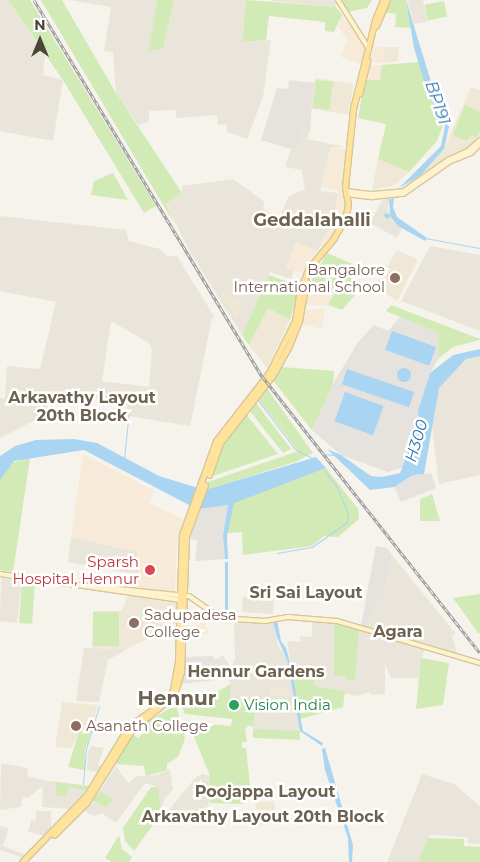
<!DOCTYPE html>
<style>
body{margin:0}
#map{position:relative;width:480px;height:862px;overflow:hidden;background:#f6f3ec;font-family:Montserrat,sans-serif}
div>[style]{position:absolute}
.residential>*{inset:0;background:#eae5da;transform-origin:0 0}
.commercial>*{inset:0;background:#f7ead8}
.industrial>*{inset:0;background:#e6e2dd}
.education>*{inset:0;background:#efe8d6;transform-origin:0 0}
.green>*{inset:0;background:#d2eab5;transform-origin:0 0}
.water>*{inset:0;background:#a9d4f2;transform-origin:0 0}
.round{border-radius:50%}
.stream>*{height:1px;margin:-0.5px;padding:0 0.5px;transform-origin:0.5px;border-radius:0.5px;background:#a9d4f2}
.roads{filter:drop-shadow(1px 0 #d6c79b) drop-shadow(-1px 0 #d6c79b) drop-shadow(0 1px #d6c79b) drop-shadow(0 -1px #d6c79b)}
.secondary>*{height:4px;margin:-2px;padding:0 2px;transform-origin:2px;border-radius:2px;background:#fff3cd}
.primary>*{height:4.5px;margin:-2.25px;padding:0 2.25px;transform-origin:2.25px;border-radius:2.25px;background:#ffe39c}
.rail>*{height:3px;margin-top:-1.5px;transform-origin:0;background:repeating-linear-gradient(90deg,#fff 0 4px,#9a9a9a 0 8px);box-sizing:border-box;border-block:1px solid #9a9a9a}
.dots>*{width:14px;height:14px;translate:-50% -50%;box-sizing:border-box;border:2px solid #fff;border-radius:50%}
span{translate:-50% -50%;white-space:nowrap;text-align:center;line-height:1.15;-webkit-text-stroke:5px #fff;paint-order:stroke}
.education-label{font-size:15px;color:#785e54}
.right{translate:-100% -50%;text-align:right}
.left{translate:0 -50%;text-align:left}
.health-label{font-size:15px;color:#be3a42}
.leisure-label{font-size:15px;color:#27864d}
.water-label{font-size:16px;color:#2e7ab2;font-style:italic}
.neighbourhood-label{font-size:16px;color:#6e6250;font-weight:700}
.quarter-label{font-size:18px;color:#6e6250;font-weight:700}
.district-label{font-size:20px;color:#6e6250;font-weight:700}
.north{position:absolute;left:15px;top:15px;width:50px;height:50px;-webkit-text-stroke:4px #fff;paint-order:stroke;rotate:0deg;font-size:14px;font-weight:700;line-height:20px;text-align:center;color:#4b4439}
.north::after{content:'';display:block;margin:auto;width:18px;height:22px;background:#4b4439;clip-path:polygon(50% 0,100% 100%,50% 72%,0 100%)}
</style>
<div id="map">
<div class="residential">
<i style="clip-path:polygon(0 0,8px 0,45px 55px,43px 75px,63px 80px,53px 141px,0 131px)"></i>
<i style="clip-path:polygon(69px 0,157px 0,150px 51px,163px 49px,174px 0,246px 0,242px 42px,271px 40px,263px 97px,247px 139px,227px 132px,227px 124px,218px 125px,217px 115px,176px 118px,176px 110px,149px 111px,149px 122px,138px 125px,116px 93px,113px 52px,104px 51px,111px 7px)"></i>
<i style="clip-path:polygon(335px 0,336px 7px,272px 1px,272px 0)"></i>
<i style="clip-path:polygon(407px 0,423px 0,427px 22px,414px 24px)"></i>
<i style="clip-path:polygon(303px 129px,310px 131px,307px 139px,345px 147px,331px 147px,320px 191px,338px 193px,333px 224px,318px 251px,296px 243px,286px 268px,294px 270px,291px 279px,270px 272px,242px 335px,189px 250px,166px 204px,182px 193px,182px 186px,233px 179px,265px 202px,263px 208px,279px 220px,288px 197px,305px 189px,302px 170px,285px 167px,291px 149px,299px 146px)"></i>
<i style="clip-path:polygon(384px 197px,389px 199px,388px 210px,393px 221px,402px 229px,397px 238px,370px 223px)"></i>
<i style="clip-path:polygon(evenodd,0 216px,126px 230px,129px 241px,160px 249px,167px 256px,177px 256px,215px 318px,212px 318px,190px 426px,129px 416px,127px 405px,100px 401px,87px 393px,77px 393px,64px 397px,40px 411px,41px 417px,0 438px,0 398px,5px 398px,7px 366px,40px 369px,56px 302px,0 291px,0 216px,111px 321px,149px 343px,152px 349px,149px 387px,102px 381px,111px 321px)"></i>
<i style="clip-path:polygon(430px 246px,480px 255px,480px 331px,401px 301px)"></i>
<i style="clip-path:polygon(480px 356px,480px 475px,439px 484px,431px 419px,439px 388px,466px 359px)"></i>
<i style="clip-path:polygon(71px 537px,137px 552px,139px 588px,128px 588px,128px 573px,68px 562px)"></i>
<i style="clip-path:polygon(392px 555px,456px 634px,452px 636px,457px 653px,425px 645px,418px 678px,391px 678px,385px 664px,385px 694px,371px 695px,370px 692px,356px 696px,318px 687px,314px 685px,315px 672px,291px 666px,287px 641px,300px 642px,300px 636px,312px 637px,312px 621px,334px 623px,334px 675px,355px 672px,357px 631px,369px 627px,372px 612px,383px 600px)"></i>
<i style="clip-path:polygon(1px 578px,22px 581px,17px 623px,0 621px)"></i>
<i style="left:243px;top:596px;width:31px;height:16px;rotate:4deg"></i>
<i style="clip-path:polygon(234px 622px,274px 623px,278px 645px,287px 659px,300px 731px,253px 729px,256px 705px,230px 700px,231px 684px,215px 660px,223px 655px,231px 668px,235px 658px)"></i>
<i style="clip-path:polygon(84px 648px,127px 649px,108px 660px,99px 702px,76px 701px)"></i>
<i style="clip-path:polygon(91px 746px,104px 748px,98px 765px,103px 767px,98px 772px,87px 770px,88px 751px)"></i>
<i style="clip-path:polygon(1px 763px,28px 768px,27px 776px,43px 780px,89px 786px,72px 809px,42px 807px,43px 786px,28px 798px,23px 797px,21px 807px,0 810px)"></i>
<i style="clip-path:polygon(116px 766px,128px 783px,137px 776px,157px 775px,170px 769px,173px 789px,165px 798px,160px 812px,158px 787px,145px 783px,116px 823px,102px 813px,94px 816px,85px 811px,93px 800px,106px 808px,113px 801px,100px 791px)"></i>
<i style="clip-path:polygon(202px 774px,210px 776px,211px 783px,207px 824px,168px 811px,196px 777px)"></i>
<i style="clip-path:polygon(422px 774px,454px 784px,480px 806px,480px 844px,468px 843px,468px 837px,430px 835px,418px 862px,387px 862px)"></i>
<i style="clip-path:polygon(36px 811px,51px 811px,51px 829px,46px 836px,28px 832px,31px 820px,36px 821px)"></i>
<i style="clip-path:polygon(0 826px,9px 828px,3px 846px,24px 854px,23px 858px,0 850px)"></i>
</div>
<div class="commercial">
<i style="clip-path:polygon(342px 15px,366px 47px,361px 64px,341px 57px,347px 40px,338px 27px)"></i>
<i style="clip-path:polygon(374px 46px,384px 47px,383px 63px,370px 62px)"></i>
<i style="clip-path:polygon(369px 65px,382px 65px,380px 80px,365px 80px)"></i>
<i style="clip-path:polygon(331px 147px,345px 149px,345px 205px,338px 227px,323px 246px,320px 243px,333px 224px,339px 191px,321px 186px)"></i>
<i style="clip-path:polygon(296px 242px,318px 251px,309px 260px,304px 273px,286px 267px)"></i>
<i style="clip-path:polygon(310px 283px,335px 293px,328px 305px,305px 305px)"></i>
<i style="clip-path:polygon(325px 309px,322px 329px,301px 323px,304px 310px)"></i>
<i style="clip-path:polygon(83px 454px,154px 491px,149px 503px,185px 520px,177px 541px,175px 593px,139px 588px,137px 552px,71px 537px)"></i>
<i style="clip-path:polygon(204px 622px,209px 634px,185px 638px,185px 632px,200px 633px,196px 625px)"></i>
</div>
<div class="industrial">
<i style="clip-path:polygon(289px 80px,314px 83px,310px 131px,303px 129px,299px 146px,291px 149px,261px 140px,277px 88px,288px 89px)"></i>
<i style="clip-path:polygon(400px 317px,438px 333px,439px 358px,430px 373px,418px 411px,419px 424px,404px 467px,388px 472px,341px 455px,312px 430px,333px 384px,358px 342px,374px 325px,388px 331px)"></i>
<i style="clip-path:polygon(431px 473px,436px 488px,401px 502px,394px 487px,413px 475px)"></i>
<i style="clip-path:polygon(228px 505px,223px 535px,225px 559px,195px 561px,197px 540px,189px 539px,199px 509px)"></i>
<i style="clip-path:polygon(376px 546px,387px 548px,392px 555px,383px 600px,372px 612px,369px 627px,361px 625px)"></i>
<i style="clip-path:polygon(213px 656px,225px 676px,216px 680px,182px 684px,185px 657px)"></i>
</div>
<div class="education">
<i style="clip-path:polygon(384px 47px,399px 47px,398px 61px,383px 63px)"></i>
<i style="left:315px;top:78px;width:39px;height:31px;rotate:9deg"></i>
<i style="clip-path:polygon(471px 87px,480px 90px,480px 135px,467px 149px,448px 156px,420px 176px,444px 149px)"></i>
<i style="clip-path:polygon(378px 159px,409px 172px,393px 186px,372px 190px)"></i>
<i style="clip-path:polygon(397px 250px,418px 260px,397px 301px,375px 287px)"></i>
<i style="clip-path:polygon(221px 294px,244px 301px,237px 319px)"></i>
<i style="clip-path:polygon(268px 308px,290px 320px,267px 368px,249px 345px)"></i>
<i style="clip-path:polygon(128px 595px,176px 601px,176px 624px,127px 649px,92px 648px,93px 611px,122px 611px)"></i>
<i style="left:288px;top:687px;width:9px;height:18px;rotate:90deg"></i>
<i style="clip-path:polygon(62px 702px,98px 705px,92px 729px,79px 732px,72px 748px,55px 747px)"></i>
<i style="clip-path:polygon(274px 801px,276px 823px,260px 825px,255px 802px)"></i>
</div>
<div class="green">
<i style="clip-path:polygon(8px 0,30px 0,156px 206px,144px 213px,63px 80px)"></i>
<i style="clip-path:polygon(41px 0,62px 0,116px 93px,182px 193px,166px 204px,174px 223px)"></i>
<i style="clip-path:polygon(157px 0,174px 0,163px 49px,149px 51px)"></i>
<i style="clip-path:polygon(246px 0,336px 7px,342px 15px,334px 32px,325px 31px,325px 22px,269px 16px,266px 40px,242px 42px)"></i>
<i style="clip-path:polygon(341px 0,372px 0,367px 8px,348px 12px)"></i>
<i style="clip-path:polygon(389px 0,406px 0,411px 28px,395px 27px,396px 14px,384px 12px)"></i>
<i style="left:444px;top:1px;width:16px;height:20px;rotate:79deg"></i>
<i style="clip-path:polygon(419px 62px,444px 123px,437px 141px,409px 172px,378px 159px,386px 124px,358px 118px,365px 80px,380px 80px,382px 65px)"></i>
<i style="left:316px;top:80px;width:17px;height:28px;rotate:7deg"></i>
<i style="clip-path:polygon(465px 105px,480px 112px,480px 132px,476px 137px,471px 135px,466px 141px,453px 135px)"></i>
<i style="clip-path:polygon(113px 173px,128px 200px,91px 195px,94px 181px)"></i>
<i style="clip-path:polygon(327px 253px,355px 265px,349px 276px,362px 287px,342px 310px,328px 305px,335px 293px,310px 283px)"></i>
<i style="clip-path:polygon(269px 275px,299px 286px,290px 320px,268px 308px,249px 345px,242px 335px)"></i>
<i style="clip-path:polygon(391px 305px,480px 339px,480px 340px,453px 347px,439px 358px,438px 333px,386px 311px)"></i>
<i style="clip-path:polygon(282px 367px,334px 371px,333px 384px,312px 430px,272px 379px)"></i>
<i style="clip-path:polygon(266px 387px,313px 453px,295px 462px,205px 490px,208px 482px,298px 451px,259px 400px)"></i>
<i style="clip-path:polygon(256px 403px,291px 449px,283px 453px,249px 410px)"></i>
<i style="clip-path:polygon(246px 414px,278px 454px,210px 477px,227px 437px)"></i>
<i style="clip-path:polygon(30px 458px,13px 572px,0 570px,0 480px,10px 463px)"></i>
<i style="clip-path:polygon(326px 468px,358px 509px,359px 519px,338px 537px,324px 536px,312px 546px,243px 555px,242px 532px,227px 533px,233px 503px)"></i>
<i style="clip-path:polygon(432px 494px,440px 521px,420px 521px,420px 499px)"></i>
<i style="left:22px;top:581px;width:13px;height:42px;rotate:4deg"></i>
<i style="clip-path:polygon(480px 594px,480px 633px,478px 633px,453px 598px)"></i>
<i style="left:93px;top:612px;width:26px;height:34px"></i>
<i style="clip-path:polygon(334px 623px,359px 630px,355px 679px,346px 681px,345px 675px,334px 676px)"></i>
<i style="clip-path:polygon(421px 658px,449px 663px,443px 705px,416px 709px)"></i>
<i style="clip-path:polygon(291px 666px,315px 672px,314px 685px,318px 687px,345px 691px,343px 707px,300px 719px)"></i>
<i style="clip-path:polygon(231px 684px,230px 700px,256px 705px,253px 727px,249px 725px,245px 729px,247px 742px,242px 742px,242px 748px,246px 748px,250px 786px,243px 788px,243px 804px,210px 803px,210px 776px,188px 722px,231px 726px,232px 719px,185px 714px,181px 705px,205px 698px)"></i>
<i style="clip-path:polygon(176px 705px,185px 739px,178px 757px,167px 764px,167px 770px,146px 776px,144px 766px,116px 764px,132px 735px,139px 738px,145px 731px,139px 726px)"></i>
<i style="clip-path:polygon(92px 729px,85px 750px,85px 770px,68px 767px,79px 732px)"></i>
<i style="left:253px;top:729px;width:47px;height:9px;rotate:2deg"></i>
<i style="clip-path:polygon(55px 782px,89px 786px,86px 790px,69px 787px,66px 795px,57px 796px)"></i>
<i style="clip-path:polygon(151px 787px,158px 787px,161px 814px,134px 851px,125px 841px,123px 828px)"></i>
<i style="clip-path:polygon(100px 791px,113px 800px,106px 808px,93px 800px)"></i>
<i style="clip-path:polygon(119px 835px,122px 849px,132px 857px,129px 862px,111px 862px,105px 858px)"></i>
<i style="clip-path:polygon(428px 838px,464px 839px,464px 846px,480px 847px,480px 862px,418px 862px)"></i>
</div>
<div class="water">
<i style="clip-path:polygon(406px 0,432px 85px,449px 127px,444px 149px,420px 176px,399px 188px,441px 146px,445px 126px,425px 84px,414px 48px)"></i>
<i style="clip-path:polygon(394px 198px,393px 207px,397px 217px,427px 238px,425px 241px,398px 226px,390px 216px,388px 219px,384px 216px,385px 213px,390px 215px,389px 199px)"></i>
<i style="left:392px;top:331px;width:47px;height:20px;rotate:20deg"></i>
<i style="clip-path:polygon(480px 349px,480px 356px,466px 359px,439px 388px,424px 474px,413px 475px,394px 487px,370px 490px,327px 449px,341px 455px,371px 476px,382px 477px,400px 473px,419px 424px,418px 411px,430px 373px,453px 355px)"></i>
<i class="round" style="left:397px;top:368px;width:14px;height:14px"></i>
<i style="left:347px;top:369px;width:71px;height:16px;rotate:19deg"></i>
<i style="left:345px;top:392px;width:41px;height:31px;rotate:20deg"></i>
<i style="clip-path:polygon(74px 439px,97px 443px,159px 476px,198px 488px,191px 506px,84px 450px,14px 461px,0 480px,0 456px,15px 446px,36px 440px)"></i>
<i style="clip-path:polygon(316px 457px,326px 468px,234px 503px,227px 536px,228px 559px,225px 559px,223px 535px,228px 505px,199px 509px,205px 490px)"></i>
<i style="left:225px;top:562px;width:3px;height:49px"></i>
<i style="clip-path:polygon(277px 620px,281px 641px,286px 648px,291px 666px,303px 731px,323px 743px,322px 746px,300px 731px,287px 660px,277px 637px,273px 621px)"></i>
<i style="clip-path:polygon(325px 748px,353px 845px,352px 862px,349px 862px,348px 838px,325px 770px,322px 749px)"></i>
</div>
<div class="stream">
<i style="left:425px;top:238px;width:56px;rotate:10.3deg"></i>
<i style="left:257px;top:399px;width:63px;rotate:52.8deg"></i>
<i style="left:295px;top:449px;width:19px;rotate:28deg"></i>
<i style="left:326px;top:454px;width:7px;rotate:8deg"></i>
<i style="left:124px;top:459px;width:49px;rotate:-84.2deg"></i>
<i style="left:277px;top:553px;width:36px;rotate:-10deg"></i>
<i style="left:312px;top:547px;width:43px;rotate:-35.5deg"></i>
<i style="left:347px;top:522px;width:8px;rotate:-83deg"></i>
<i style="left:348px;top:514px;width:29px;rotate:-112deg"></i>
<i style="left:337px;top:487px;width:21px;rotate:-127deg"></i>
<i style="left:83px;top:784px;width:35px;rotate:-85deg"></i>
<i style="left:86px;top:749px;width:45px;rotate:-73.2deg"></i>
</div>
<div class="roads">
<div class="secondary">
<i style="left:338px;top:0;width:58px;rotate:57.7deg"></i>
<i style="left:346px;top:191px;width:26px;rotate:7deg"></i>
<i style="left:372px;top:194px;width:32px;rotate:-5deg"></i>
<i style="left:404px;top:191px;width:54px;rotate:-35.2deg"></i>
<i style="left:448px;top:160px;width:23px;rotate:-25deg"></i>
<i style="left:469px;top:150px;width:15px;rotate:-42deg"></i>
<i style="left:346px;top:194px;width:26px;rotate:7deg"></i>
<i style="left:372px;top:197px;width:31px;rotate:-6deg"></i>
<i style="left:403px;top:194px;width:56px;rotate:-34.8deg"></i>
<i style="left:449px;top:162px;width:24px;rotate:-22deg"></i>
<i style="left:471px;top:153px;width:13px;rotate:-45deg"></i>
<i style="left:0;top:574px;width:183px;rotate:8.2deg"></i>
<i style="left:60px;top:583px;width:130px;rotate:5.8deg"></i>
<i style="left:189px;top:596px;width:38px;rotate:35deg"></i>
<i style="left:220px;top:618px;width:45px;rotate:3.8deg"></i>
<i style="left:265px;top:621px;width:23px;rotate:-10deg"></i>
<i style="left:288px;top:617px;width:49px;rotate:4.7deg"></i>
<i style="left:337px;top:621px;width:149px;rotate:16.4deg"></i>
</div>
<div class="primary">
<i style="left:376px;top:26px;width:28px;rotate:-67deg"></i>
<i style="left:359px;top:94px;width:34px;rotate:-76deg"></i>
<i style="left:209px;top:475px;width:34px;rotate:-71deg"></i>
<i style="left:220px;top:443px;width:86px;rotate:-52.1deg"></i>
<i style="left:273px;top:375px;width:33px;rotate:-61deg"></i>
<i style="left:289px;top:346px;width:27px;rotate:-68deg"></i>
<i style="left:299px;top:321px;width:40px;rotate:-80deg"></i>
<i style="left:54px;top:835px;width:45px;rotate:-45deg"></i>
<i style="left:86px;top:803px;width:89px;rotate:-57.9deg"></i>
<i style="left:133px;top:728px;width:52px;rotate:-38deg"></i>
<i style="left:174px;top:696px;width:25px;rotate:-74deg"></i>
<i style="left:181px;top:672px;width:136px;rotate:-87.9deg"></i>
<i style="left:186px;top:536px;width:54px;rotate:-69.6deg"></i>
<i style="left:22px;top:862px;width:93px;rotate:-45.9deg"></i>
<i style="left:87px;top:795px;width:81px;rotate:-58.7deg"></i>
<i style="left:129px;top:726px;width:47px;rotate:-34.7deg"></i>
<i style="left:168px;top:699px;width:10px;rotate:-61deg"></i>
<i style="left:173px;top:690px;width:29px;rotate:-80deg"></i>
<i style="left:178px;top:661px;width:126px;rotate:-88.2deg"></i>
<i style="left:182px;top:535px;width:100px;rotate:-70.1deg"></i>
<i style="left:216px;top:441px;width:86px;rotate:-52.1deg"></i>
<i style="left:269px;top:373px;width:58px;rotate:-63.4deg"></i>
<i style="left:295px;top:321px;width:31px;rotate:-81deg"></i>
<i style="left:300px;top:290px;width:24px;rotate:-68deg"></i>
<i style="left:309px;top:268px;width:38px;rotate:-50deg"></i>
<i style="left:333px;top:239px;width:23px;rotate:-59deg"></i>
<i style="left:345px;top:219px;width:14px;rotate:-78deg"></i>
<i style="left:348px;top:205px;width:18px;rotate:-99deg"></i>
<i style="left:345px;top:187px;width:78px;rotate:-84.1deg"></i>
<i style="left:353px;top:109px;width:92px;rotate:-76.1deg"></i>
<i style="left:375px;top:20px;width:22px;rotate:-68deg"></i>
</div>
</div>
<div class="rail">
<i style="left:34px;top:0;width:440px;rotate:58.8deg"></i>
<i style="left:262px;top:376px;width:352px;rotate:51.8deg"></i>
</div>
<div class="dots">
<i style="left:395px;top:278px;background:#8d6e63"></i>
<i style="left:150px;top:570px;background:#e0444e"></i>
<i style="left:134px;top:623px;background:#8d6e63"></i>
<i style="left:234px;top:705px;background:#2e9e5b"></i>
<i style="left:76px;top:726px;background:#8d6e63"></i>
</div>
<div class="education-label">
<span class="right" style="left:385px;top:278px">Bangalore<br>International School</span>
<span class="left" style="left:144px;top:623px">Sadupadesa<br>College</span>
<span class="left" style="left:86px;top:726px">Asanath College</span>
</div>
<div class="health-label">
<span class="right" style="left:139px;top:570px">Sparsh<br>Hospital, Hennur</span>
</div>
<div class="leisure-label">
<span class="left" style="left:244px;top:705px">Vision India</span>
</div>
<div class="water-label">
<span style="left:437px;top:103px;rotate:71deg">BP191</span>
<span style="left:417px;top:441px;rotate:-73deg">H300</span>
</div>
<div class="neighbourhood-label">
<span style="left:82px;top:407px">Arkavathy Layout<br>20th Block</span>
<span style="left:306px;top:593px">Sri Sai Layout</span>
<span style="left:398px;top:632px">Agara</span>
<span style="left:256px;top:672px">Hennur Gardens</span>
<span style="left:265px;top:792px">Poojappa Layout</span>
<span style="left:263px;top:817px">Arkavathy Layout 20th Block</span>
</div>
<div class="quarter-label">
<span style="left:312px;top:220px">Geddalahalli</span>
</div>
<div class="district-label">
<span style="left:177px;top:698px">Hennur</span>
</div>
<div class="north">N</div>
</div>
